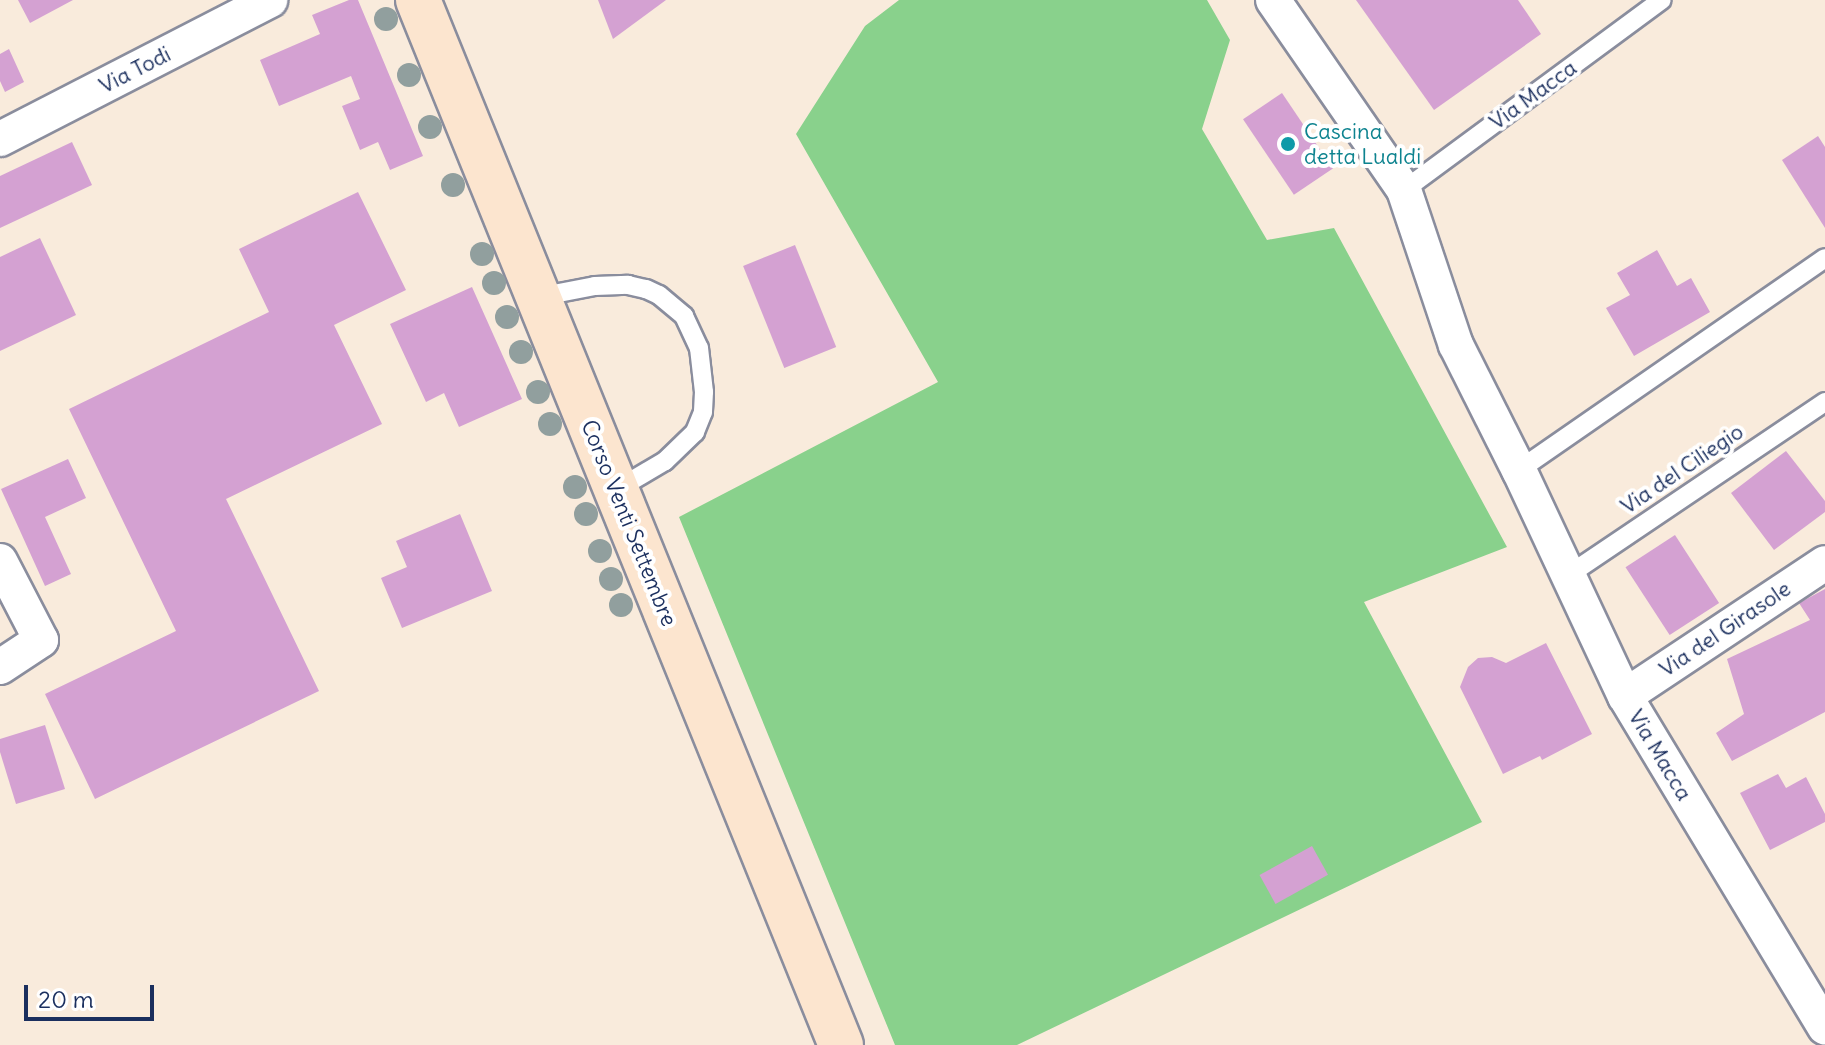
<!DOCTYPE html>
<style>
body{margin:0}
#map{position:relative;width:1825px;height:1045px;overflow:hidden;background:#f9ebdc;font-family:Delius,sans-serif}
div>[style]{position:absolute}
.green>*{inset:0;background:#89d18c}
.building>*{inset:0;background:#d4a1d2;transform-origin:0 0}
.roads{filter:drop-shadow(2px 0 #8a8d9d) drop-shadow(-2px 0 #8a8d9d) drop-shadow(0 2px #8a8d9d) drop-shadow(0 -2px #8a8d9d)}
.lane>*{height:18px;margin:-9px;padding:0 9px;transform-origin:9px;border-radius:9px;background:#fff}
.street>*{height:34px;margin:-17px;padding:0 17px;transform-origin:17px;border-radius:17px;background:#fff}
.secondary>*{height:44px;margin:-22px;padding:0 22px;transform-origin:22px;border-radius:22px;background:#fce5cf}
.trees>*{width:24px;height:24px;margin:-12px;border-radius:50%;background:#919f9e}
.dots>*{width:22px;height:22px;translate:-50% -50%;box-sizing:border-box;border:4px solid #fff;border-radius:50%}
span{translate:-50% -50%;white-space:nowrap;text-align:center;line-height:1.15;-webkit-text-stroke:8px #fff;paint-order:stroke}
.street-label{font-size:22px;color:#1b2f5e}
.culture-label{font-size:22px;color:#0d838f}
.left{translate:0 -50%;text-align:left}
.scale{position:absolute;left:24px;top:985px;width:130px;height:36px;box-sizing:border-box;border:4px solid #1b2f5e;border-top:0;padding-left:10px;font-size:24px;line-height:28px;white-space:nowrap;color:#1b2f5e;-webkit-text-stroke:6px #fff;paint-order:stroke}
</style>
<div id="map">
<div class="green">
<i style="clip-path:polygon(899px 0,1207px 0,1230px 40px,1202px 129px,1267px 240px,1334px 228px,1507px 547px,1364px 602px,1482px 822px,1017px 1045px,895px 1045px,679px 517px,938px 382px,796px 134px,865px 26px)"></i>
</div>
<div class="building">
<i style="clip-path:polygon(18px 0,73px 0,30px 23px)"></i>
<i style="clip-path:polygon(349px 0,358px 0,423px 156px,390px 170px,378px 142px,360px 150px,342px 106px,360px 99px,351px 76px,279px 106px,260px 60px,320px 34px,312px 15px)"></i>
<i style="clip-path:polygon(598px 0,666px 0,613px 39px)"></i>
<i style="clip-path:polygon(1356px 0,1518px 0,1541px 34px,1434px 110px)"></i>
<i style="clip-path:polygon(9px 49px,24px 82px,5px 92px,0 81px,0 54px)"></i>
<i style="left:1282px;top:93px;width:91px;height:47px;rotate:56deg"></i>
<i style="clip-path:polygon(1818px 136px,1825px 147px,1825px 228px,1782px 160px)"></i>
<i style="clip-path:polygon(72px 142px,92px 185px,0 228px,0 176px)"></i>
<i style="clip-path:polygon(358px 192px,406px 290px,334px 325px,382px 424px,226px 499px,319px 691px,95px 799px,45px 694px,176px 631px,69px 409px,269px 312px,239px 249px)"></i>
<i style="clip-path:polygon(40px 238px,76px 315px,0 351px,0 257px)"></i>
<i style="left:795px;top:245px;width:110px;height:56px;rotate:68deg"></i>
<i style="clip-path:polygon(1657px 250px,1677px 286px,1691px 278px,1710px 312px,1634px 356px,1606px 308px,1630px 295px,1617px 273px)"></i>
<i style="clip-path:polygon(472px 287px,522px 399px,459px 427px,444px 393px,426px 402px,390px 324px)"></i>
<i style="clip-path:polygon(1786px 451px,1825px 501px,1825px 512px,1774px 550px,1731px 493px)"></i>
<i style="clip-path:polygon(68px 459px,86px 498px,45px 517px,71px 574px,45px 586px,1px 489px)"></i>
<i style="clip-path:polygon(460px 514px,492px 591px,402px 628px,381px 578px,407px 567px,396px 541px)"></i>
<i style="left:1675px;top:535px;width:81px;height:59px;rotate:57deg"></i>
<i style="clip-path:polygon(1825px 589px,1825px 712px,1732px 761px,1716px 733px,1744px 714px,1727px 659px,1810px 620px,1799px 603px)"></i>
<i style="clip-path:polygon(1546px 643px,1592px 734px,1542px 760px,1540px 756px,1503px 774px,1460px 687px,1468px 667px,1478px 658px,1492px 657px,1506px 663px)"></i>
<i style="clip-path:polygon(45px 725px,65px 789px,16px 804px,0 752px,0 739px)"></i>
<i style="clip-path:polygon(1778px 774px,1786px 788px,1806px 777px,1825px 814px,1825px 822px,1770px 850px,1740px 793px)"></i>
<i style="left:1312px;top:846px;width:33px;height:60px;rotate:61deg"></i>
</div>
<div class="roads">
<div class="lane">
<i style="left:1404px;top:190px;width:320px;rotate:-36.4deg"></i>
<i style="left:538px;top:297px;width:58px;rotate:-10.9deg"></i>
<i style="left:595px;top:286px;width:33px;rotate:-2deg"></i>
<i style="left:628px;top:285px;width:18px;rotate:13deg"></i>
<i style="left:646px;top:289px;width:14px;rotate:25deg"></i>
<i style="left:659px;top:295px;width:33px;rotate:40deg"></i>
<i style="left:684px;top:316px;width:35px;rotate:65deg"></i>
<i style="left:699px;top:348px;width:44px;rotate:83.5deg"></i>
<i style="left:704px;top:392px;width:20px;rotate:93deg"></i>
<i style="left:703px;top:412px;width:22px;rotate:112deg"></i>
<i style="left:695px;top:432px;width:42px;rotate:136deg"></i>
<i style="left:665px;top:461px;width:57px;rotate:149.4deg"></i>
<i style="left:1519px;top:470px;width:372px;rotate:-34.7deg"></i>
<i style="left:1567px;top:576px;width:311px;rotate:-34deg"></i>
</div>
<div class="street">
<i style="left:1273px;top:0;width:231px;rotate:55.4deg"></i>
<i style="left:1404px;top:190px;width:163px;rotate:71.5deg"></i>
<i style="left:1456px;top:345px;width:140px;rotate:63.3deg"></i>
<i style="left:1519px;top:470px;width:250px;rotate:64.9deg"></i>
<i style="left:1625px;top:696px;width:387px;rotate:58.9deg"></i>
<i style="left:0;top:139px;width:304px;rotate:-27.2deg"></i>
<i style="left:0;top:561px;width:89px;rotate:62.6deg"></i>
<i style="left:41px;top:640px;width:49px;rotate:146.6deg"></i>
<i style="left:1625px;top:696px;width:240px;rotate:-33.6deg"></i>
</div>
<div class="secondary">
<i style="left:418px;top:0;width:1127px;rotate:67.96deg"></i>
</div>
</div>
<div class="trees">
<i style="left:386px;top:19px"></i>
<i style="left:409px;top:75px"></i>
<i style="left:430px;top:127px"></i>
<i style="left:453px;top:185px"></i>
<i style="left:482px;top:254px"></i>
<i style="left:494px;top:283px"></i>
<i style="left:507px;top:317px"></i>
<i style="left:521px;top:352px"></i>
<i style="left:538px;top:392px"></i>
<i style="left:550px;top:424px"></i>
<i style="left:575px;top:487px"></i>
<i style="left:586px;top:514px"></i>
<i style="left:600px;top:551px"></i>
<i style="left:611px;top:579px"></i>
<i style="left:621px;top:605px"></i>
</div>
<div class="dots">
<i style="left:1288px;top:144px;background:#0f9aa8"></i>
</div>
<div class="street-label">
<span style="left:135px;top:70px;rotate:-27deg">Via Todi</span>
<span style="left:1533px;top:95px;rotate:-36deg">Via Macca</span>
<span style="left:1682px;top:469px;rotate:-34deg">Via del Ciliegio</span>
<span style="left:629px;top:523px;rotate:68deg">Corso Venti Settembre</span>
<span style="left:1725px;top:629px;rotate:-34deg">Via del Girasole</span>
<span style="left:1660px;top:755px;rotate:59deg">Via Macca</span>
</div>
<div class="culture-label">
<span class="left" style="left:1304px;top:144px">Cascina<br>detta Lualdi</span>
</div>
<div class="scale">20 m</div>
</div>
